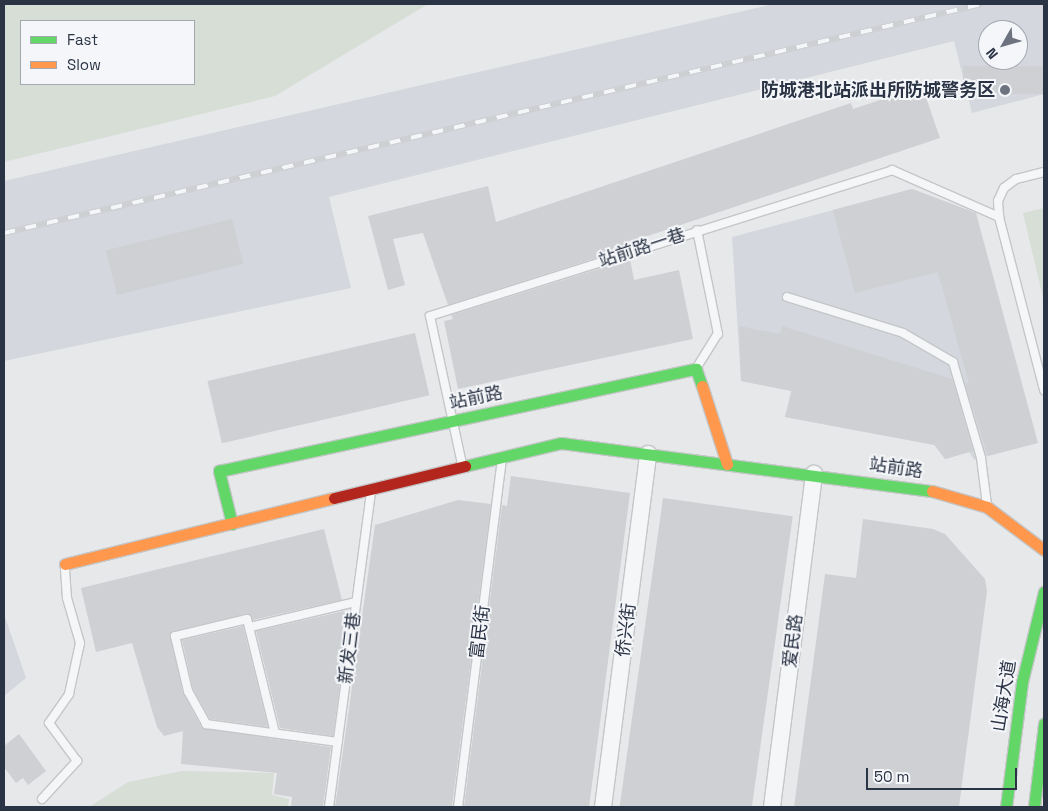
<!DOCTYPE html>
<meta charset="utf-8">
<style>
body{margin:0}
#map{position:relative;width:1048px;height:811px;overflow:hidden;background:#e6e8ea;font-family:"Space Grotesk","Noto Sans SC",sans-serif}
div>[style]{position:absolute}
.built>*{inset:0;background:#d4d7dd}
.green>*{inset:0;background:#d6ded6}
.building>*{inset:0;background:#ced0d3;transform-origin:0 0}
.roads{filter:drop-shadow(1px 0 #c4c6c8) drop-shadow(-1px 0 #c4c6c8) drop-shadow(0 1px #c4c6c8) drop-shadow(0 -1px #c4c6c8)}
.lane>*{height:8px;margin:-4px;padding:0 4px;transform-origin:4px;border-radius:4px;background:#f5f6f7}
.street>*{height:16px;margin:-8px;padding:0 8px;transform-origin:8px;border-radius:8px;background:#f5f6f7}
.fast>*{height:11px;margin:-5.5px;padding:0 5.5px;transform-origin:5.5px;border-radius:5.5px;background:#63d668}
.slow>*{height:11px;margin:-5.5px;padding:0 5.5px;transform-origin:5.5px;border-radius:5.5px;background:#ff974d}
.jam>*{height:11px;margin:-5.5px;padding:0 5.5px;transform-origin:5.5px;border-radius:5.5px;background:#b3261e}
.rail>*{height:5.5px;margin-top:-2.75px;transform-origin:0;background:repeating-linear-gradient(90deg,#f4f6f9 0 11px,#cecfd2 0 22px);box-sizing:border-box;border-block:1px solid #cecfd2}
.dots>*{width:14px;height:14px;translate:-50% -50%;box-sizing:border-box;border:2px solid #f4f6f9;border-radius:50%}
span{translate:-50% -50%;white-space:nowrap;text-align:center;line-height:1.15;-webkit-text-stroke:4px #f4f6f9;paint-order:stroke}
.poi-label{font-size:18px;color:#2b3445;font-weight:700}
.right{translate:-100% -50%;text-align:right}
.street-label{font-size:18px;color:#2b3445}
.frame{position:absolute;inset:0;border:5px solid #2b3445;pointer-events:none}
.legend{position:absolute;left:20px;top:20px;width:175px;height:65px;box-sizing:border-box;background:#f4f6f9;border:1px solid #a4a8b1;margin:0;padding:6px 9px;list-style:none;font-size:15px;color:#2b3445}
.legend li{display:flex;align-items:center;gap:10px;height:25px}
.legend b{width:25px;border:1px solid #a4a8b1}
.north{position:absolute;left:978px;top:20px;width:50px;height:50px;box-sizing:border-box;background:#f4f6f9;border:1px solid #a4a8b1;border-radius:50%;rotate:232deg;font-size:14px;font-weight:700;line-height:20px;text-align:center;color:#2b3445}
.north::after{content:'';display:block;margin:auto;width:18px;height:22px;background:#6c737f;clip-path:polygon(50% 0,100% 100%,50% 72%,0 100%)}
.scale{position:absolute;left:866px;top:768px;width:151px;height:22px;box-sizing:border-box;border:2px solid #2b3445;border-top:0;padding-left:6px;font-size:15px;line-height:18px;white-space:nowrap;color:#2b3445;-webkit-text-stroke:4px #f4f6f9;paint-order:stroke}
</style>
<div id="map">
<div class="built">
<i style="clip-path:polygon(evenodd,774px 4px,1044px 4px,1044px 94px,972px 113px,954px 41px,329px 197px,351px 288px,4px 361px,4px 181px,774px 4px,988px 30px,1018px 30px,1018px 60px,988px 60px,988px 30px)"></i>
<i style="clip-path:polygon(912px 189px,976px 213px,988px 456px,974px 460px,969px 452px,945px 459px,934px 445px,785px 417px,791px 391px,741px 381px,732px 237px)"></i>
<i style="clip-path:polygon(4px 614px,26px 678px,4px 696px)"></i>
</div>
<div class="green">
<i style="clip-path:polygon(evenodd,4px 4px,428px 4px,275px 96px,4px 162px,4px 4px,21px 21px,194px 21px,194px 84px,21px 84px,21px 21px)"></i>
<i style="clip-path:polygon(1044px 208px,1044px 302px,1023px 213px)"></i>
<i style="clip-path:polygon(182px 771px,274px 773px,272px 795px,289px 799px,288px 807px,89px 807px,128px 782px)"></i>
</div>
<div class="building">
<i style="left:1044px;top:66px;width:28px;height:81px;rotate:90deg"></i>
<i style="clip-path:polygon(922px 86px,940px 138px,627px 243px,627px 248px,448px 305px,423px 233px,393px 239px,405px 285px,388px 290px,368px 216px,488px 186px,496px 222px,851px 103px,853px 109px)"></i>
<i style="clip-path:polygon(912px 189px,976px 213px,1038px 443px,988px 456px,965px 383px,969px 384px,938px 272px,855px 293px,833px 210px)"></i>
<i style="left:232px;top:219px;width:46px;height:130px;rotate:76deg"></i>
<i style="clip-path:polygon(630px 259px,634px 280px,679px 270px,693px 339px,458px 389px,444px 321px,453px 319px,451px 315px)"></i>
<i style="clip-path:polygon(739px 326px,780px 334px,782px 326px,952px 379px,973px 451px,945px 459px,935px 445px,785px 417px,792px 391px,741px 381px)"></i>
<i style="left:415px;top:333px;width:64px;height:213px;rotate:77deg"></i>
<i style="clip-path:polygon(511px 476px,630px 493px,589px 807px,464px 807px,502px 505px,507px 506px)"></i>
<i style="left:663px;top:498px;width:131px;height:312px;rotate:8deg"></i>
<i style="clip-path:polygon(458px 500px,491px 504px,452px 807px,335px 807px,375px 525px)"></i>
<i style="clip-path:polygon(863px 519px,933px 529px,945px 534px,985px 579px,987px 591px,959px 807px,794px 807px,825px 574px,856px 578px)"></i>
<i style="clip-path:polygon(324px 529px,342px 600px,253px 620px,246px 614px,174px 631px,170px 635px,183px 693px,202px 728px,331px 747px,323px 807px,291px 807px,292px 797px,274px 794px,277px 773px,181px 764px,183px 731px,164px 736px,157px 727px,132px 643px,96px 652px,81px 588px)"></i>
<i style="clip-path:polygon(344px 611px,348px 624px,333px 736px,280px 728px,256px 631px)"></i>
<i style="clip-path:polygon(243px 626px,268px 727px,210px 719px,193px 689px,182px 640px)"></i>
<i style="clip-path:polygon(19px 734px,46px 771px,28px 785px,23px 778px,16px 783px,4px 767px,4px 746px)"></i>
</div>
<div class="roads">
<div class="lane">
<i style="left:1044px;top:172px;width:29px;rotate:166deg"></i>
<i style="left:1016px;top:179px;width:15px;rotate:143deg"></i>
<i style="left:1004px;top:188px;width:14px;rotate:115deg"></i>
<i style="left:998px;top:201px;width:16px;rotate:86deg"></i>
<i style="left:999px;top:217px;width:179px;rotate:75.4deg"></i>
<i style="left:787px;top:297px;width:121px;rotate:17.2deg"></i>
<i style="left:903px;top:333px;width:58px;rotate:30.1deg"></i>
<i style="left:953px;top:362px;width:100px;rotate:73.7deg"></i>
<i style="left:981px;top:458px;width:47px;rotate:82.7deg"></i>
<i style="left:697px;top:367px;width:39px;rotate:-58deg"></i>
<i style="left:718px;top:334px;width:106px;rotate:-101.4deg"></i>
<i style="left:462px;top:464px;width:151px;rotate:-102.2deg"></i>
<i style="left:430px;top:316px;width:485px;rotate:-17.5deg"></i>
<i style="left:892px;top:170px;width:117px;rotate:23.7deg"></i>
<i style="left:250px;top:627px;width:109px;rotate:-13.3deg"></i>
<i style="left:275px;top:733px;width:117px;rotate:-103.8deg"></i>
<i style="left:247px;top:619px;width:74px;rotate:166.7deg"></i>
<i style="left:175px;top:636px;width:57px;rotate:76.7deg"></i>
<i style="left:188px;top:691px;width:38px;rotate:61deg"></i>
<i style="left:206px;top:724px;width:133px;rotate:7.8deg"></i>
<i style="left:42px;top:799px;width:52px;rotate:-47.4deg"></i>
<i style="left:77px;top:761px;width:47px;rotate:-126.4deg"></i>
<i style="left:49px;top:723px;width:35px;rotate:-55deg"></i>
<i style="left:69px;top:694px;width:52px;rotate:-77.8deg"></i>
<i style="left:80px;top:643px;width:47px;rotate:-106.1deg"></i>
<i style="left:67px;top:598px;width:32px;rotate:-94deg"></i>
<i style="left:329px;top:807px;width:318px;rotate:-82.4deg"></i>
<i style="left:458px;top:807px;width:350px;rotate:-82.8deg"></i>
</div>
<div class="street">
<i style="left:603px;top:807px;width:356px;rotate:-82.7deg"></i>
<i style="left:772px;top:807px;width:336px;rotate:-82.8deg"></i>
</div>
<div class="fast">
<i style="left:465px;top:466px;width:99px;rotate:-13.5deg"></i>
<i style="left:561px;top:443px;width:374px;rotate:7.4deg"></i>
<i style="left:232px;top:524px;width:55px;rotate:-103.8deg"></i>
<i style="left:219px;top:471px;width:488px;rotate:-12.1deg"></i>
<i style="left:696px;top:369px;width:18px;rotate:71deg"></i>
<i style="left:1006px;top:807px;width:126px;rotate:-82.7deg"></i>
<i style="left:1022px;top:682px;width:93px;rotate:-76.3deg"></i>
<i style="left:1034px;top:807px;width:84px;rotate:-83.1deg"></i>
</div>
<div class="slow">
<i style="left:702px;top:386px;width:82px;rotate:72.2deg"></i>
<i style="left:932px;top:491px;width:57px;rotate:16.2deg"></i>
<i style="left:987px;top:507px;width:71px;rotate:37deg"></i>
<i style="left:65px;top:564px;width:277px;rotate:-13.8deg"></i>
</div>
<div class="jam">
<i style="left:334px;top:498px;width:135px;rotate:-13.7deg"></i>
</div>
</div>
<div class="rail">
<i style="left:4px;top:233px;width:1004px;rotate:-13.18deg"></i>
</div>
<div class="dots">
<i style="left:1005px;top:90px;background:#6c737f"></i>
</div>
<div class="poi-label">
<span class="right" style="left:995px;top:90px">防城港北站派出所防城警务区</span>
</div>
<div class="street-label">
<span style="left:642px;top:248px;rotate:-18deg">站前路一巷</span>
<span style="left:476px;top:398px;rotate:-12deg">站前路</span>
<span style="left:896px;top:468px;rotate:8deg">站前路</span>
<span style="left:626px;top:630px;rotate:-83deg">侨兴街</span>
<span style="left:480px;top:632px;rotate:-83deg">富民街</span>
<span style="left:793px;top:641px;rotate:-83deg">爱民路</span>
<span style="left:350px;top:648px;rotate:-83deg">新发三巷</span>
<span style="left:1004px;top:696px;rotate:-81deg">山海大道</span>
</div>
<div class="frame"></div>
<ul class="legend">
<li><b style="height:6px;background:#63d668"></b>Fast</li>
<li><b style="height:6px;background:#ff974d"></b>Slow</li>
</ul>
<div class="north">N</div>
<div class="scale">50 m</div>
</div>
